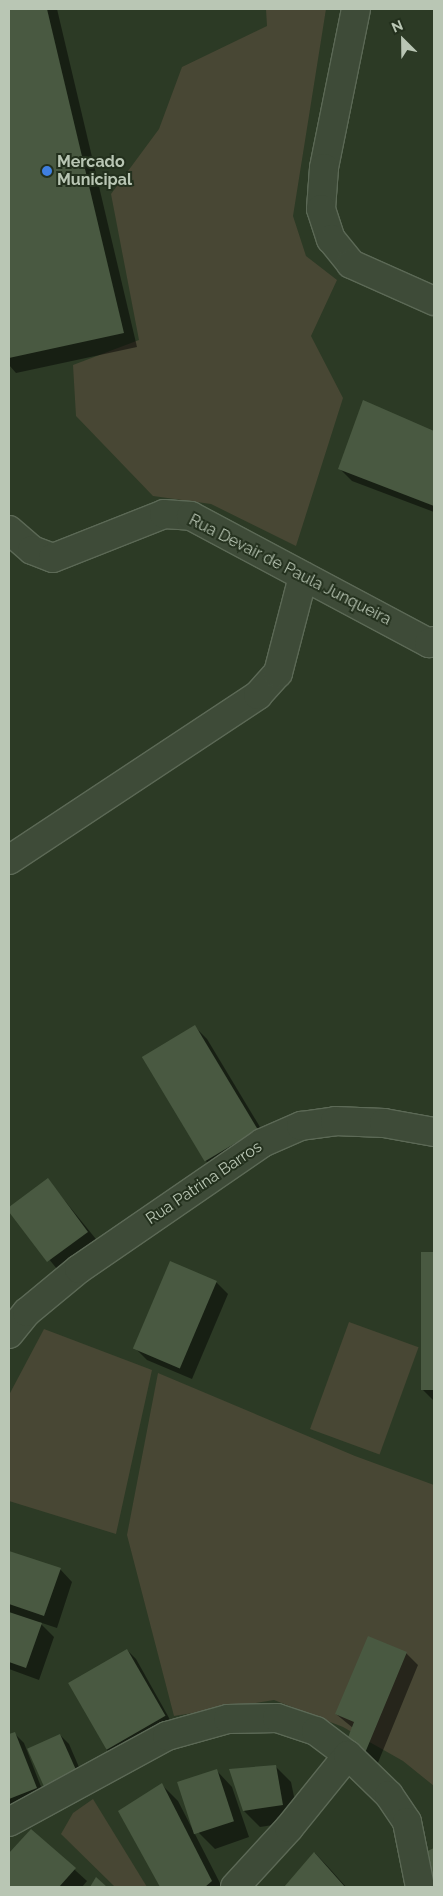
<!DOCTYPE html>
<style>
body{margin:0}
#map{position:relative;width:443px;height:1896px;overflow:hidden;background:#2c3a25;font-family:Raleway,sans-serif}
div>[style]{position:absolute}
.green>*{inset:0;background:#484734;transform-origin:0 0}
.shadow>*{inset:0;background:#0007;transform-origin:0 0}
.building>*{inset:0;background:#495941;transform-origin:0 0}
.roads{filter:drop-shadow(1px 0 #5c6956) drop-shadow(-1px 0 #5c6956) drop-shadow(0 1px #5c6956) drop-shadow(0 -1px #5c6956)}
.street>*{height:28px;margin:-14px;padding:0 14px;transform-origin:14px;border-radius:14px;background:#3e4b38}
.dots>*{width:14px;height:14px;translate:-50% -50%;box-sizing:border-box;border:2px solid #23301d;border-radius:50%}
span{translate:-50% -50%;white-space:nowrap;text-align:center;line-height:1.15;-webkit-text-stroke:4px #23301d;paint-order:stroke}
.poi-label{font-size:16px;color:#b9c6b4;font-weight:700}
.left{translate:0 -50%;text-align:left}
.street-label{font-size:16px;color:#b9c6b4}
.frame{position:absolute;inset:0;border:10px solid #b9c6b4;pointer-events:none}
.north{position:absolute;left:378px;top:15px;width:50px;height:50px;-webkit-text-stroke:4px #23301d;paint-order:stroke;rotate:337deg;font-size:14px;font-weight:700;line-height:20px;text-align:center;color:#b9c6b4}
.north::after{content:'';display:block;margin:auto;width:18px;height:22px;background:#b9c6b4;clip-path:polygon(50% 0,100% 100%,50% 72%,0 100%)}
</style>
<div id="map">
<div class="green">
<i style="clip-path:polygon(266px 9px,326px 9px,293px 216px,306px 256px,337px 280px,311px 336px,343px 398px,296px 546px,211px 504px,153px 496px,76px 416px,73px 365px,139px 340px,111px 194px,159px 129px,182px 67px,267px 26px)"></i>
<i style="left:349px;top:1322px;width:74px;height:114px;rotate:20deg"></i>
<i style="clip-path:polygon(44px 1329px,152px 1370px,116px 1534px,9px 1501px,9px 1395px)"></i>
<i style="clip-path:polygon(158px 1373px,355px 1456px,434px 1485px,434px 1786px,403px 1761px,343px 1727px,274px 1700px,174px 1716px,127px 1535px)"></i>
<i style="clip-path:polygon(93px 1799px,147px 1887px,115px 1887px,61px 1834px,73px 1813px)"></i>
</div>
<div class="shadow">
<i style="clip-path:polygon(9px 9px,57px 9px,137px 347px,16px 373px,9px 365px)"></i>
<i style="clip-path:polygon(363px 402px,434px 433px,434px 512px,352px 481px,340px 469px)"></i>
<i style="clip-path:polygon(195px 1027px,207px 1039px,269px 1142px,218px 1173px,206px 1161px)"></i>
<i style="left:48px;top:1180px;width:78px;height:49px;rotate:51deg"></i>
<i style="clip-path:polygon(422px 1253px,434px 1253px,434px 1401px,423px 1390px)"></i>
<i style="clip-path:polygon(216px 1282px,228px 1294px,192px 1379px,147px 1360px,135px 1348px)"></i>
<i style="clip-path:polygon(9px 1552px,60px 1569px,72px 1582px,57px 1628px,39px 1622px,54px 1637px,39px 1680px,9px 1669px)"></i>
<i style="clip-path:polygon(127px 1650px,136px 1659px,173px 1725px,115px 1758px,106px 1749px)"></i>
<i style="clip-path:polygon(406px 1653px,418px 1665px,377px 1765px,358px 1757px,353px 1728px,336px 1714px)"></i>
<i style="clip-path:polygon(15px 1734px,24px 1743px,45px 1797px,9px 1811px,9px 1736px)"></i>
<i style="clip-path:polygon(60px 1735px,69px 1744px,85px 1781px,53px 1795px,44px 1786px)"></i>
<i style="clip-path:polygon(275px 1766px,291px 1782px,299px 1821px,260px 1827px,244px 1811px)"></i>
<i style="clip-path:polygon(217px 1771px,232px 1787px,249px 1837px,215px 1849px,199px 1833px)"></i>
<i style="clip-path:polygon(162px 1785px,178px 1801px,222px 1887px,162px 1887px,119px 1811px)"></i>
<i style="clip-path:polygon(31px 1830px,87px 1881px,82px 1887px,9px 1887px,9px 1855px)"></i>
<i style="clip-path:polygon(315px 1853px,330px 1869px,346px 1887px,285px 1887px)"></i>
</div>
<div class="building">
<i style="clip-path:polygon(9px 9px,47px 9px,124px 333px,9px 358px)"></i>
<i style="clip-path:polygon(363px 400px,434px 431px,434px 506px,338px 469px)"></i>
<i style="left:195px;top:1025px;width:122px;height:62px;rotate:59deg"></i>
<i style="clip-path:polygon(48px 1178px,88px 1232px,47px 1262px,9px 1212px,9px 1207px)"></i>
<i style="left:421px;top:1252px;width:13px;height:138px"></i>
<i style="left:170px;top:1261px;width:51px;height:95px;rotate:23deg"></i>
<i style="clip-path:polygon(9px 1551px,61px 1568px,44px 1616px,9px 1604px)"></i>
<i style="clip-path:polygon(9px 1612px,42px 1623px,26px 1668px,9px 1662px)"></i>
<i style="clip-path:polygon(368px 1636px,407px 1652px,365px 1753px,345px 1745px,354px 1722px,335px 1714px)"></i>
<i style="left:127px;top:1649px;width:77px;height:68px;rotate:60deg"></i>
<i style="clip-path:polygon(15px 1732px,37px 1788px,9px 1799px,9px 1734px)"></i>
<i style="left:60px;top:1734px;width:42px;height:36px;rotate:66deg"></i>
<i style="clip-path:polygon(276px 1765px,283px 1805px,243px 1811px,229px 1769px)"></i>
<i style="left:217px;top:1769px;width:55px;height:42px;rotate:72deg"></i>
<i style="clip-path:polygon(162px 1783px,212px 1881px,205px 1887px,160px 1887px,118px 1811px)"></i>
<i style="clip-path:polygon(31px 1829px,76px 1868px,59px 1887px,9px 1887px,9px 1853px)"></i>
<i style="clip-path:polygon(434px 1848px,434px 1877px,423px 1853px)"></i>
<i style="clip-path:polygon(314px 1852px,345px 1887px,284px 1887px)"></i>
<i style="clip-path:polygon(96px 1877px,107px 1887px,90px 1887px)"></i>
</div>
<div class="roads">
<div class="street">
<i style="left:356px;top:9px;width:162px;rotate:101.4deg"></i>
<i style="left:324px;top:168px;width:41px;rotate:94.2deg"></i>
<i style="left:321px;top:209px;width:32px;rotate:72deg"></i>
<i style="left:331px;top:239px;width:32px;rotate:51deg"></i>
<i style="left:351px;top:264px;width:91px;rotate:24deg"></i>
<i style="left:9px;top:530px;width:30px;rotate:41deg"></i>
<i style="left:32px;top:550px;width:22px;rotate:21deg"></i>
<i style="left:53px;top:558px;width:119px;rotate:-21.6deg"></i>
<i style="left:164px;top:514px;width:27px;rotate:4deg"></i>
<i style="left:191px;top:516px;width:270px;rotate:28.1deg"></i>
<i style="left:429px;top:643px;width:5px;rotate:-22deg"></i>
<i style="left:9px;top:860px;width:299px;rotate:-33.5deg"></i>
<i style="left:258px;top:695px;width:30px;rotate:-48deg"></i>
<i style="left:278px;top:673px;width:100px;rotate:-75.5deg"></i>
<i style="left:9px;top:1334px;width:28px;rotate:-51deg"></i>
<i style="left:27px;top:1312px;width:67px;rotate:-39.6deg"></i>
<i style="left:79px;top:1269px;width:222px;rotate:-34.5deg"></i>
<i style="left:262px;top:1143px;width:43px;rotate:-23.6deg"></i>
<i style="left:301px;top:1126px;width:34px;rotate:-8deg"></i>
<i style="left:335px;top:1121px;width:49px;rotate:2.3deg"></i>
<i style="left:384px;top:1123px;width:51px;rotate:10.2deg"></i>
<i style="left:9px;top:1822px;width:180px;rotate:-28.6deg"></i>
<i style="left:167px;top:1736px;width:63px;rotate:-15.6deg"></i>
<i style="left:228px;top:1719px;width:49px;rotate:-1.2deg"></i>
<i style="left:277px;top:1718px;width:41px;rotate:18.4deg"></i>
<i style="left:316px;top:1731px;width:40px;rotate:37deg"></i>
<i style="left:235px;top:1887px;width:80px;rotate:-47.5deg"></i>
<i style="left:289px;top:1828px;width:94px;rotate:-51.1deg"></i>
<i style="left:348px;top:1755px;width:57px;rotate:44.3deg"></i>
<i style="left:389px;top:1795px;width:32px;rotate:56deg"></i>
<i style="left:407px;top:1822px;width:66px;rotate:78.7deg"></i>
</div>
</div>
<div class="dots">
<i style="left:47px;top:171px;background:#3f7fe0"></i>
</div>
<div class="poi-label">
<span class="left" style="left:57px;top:171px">Mercado<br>Municipal</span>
</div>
<div class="street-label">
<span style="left:290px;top:570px;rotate:27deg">Rua Devair de Paula Junqueira</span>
<span style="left:204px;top:1183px;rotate:-34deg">Rua Patrina Barros</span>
</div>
<div class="frame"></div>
<div class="north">N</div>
</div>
